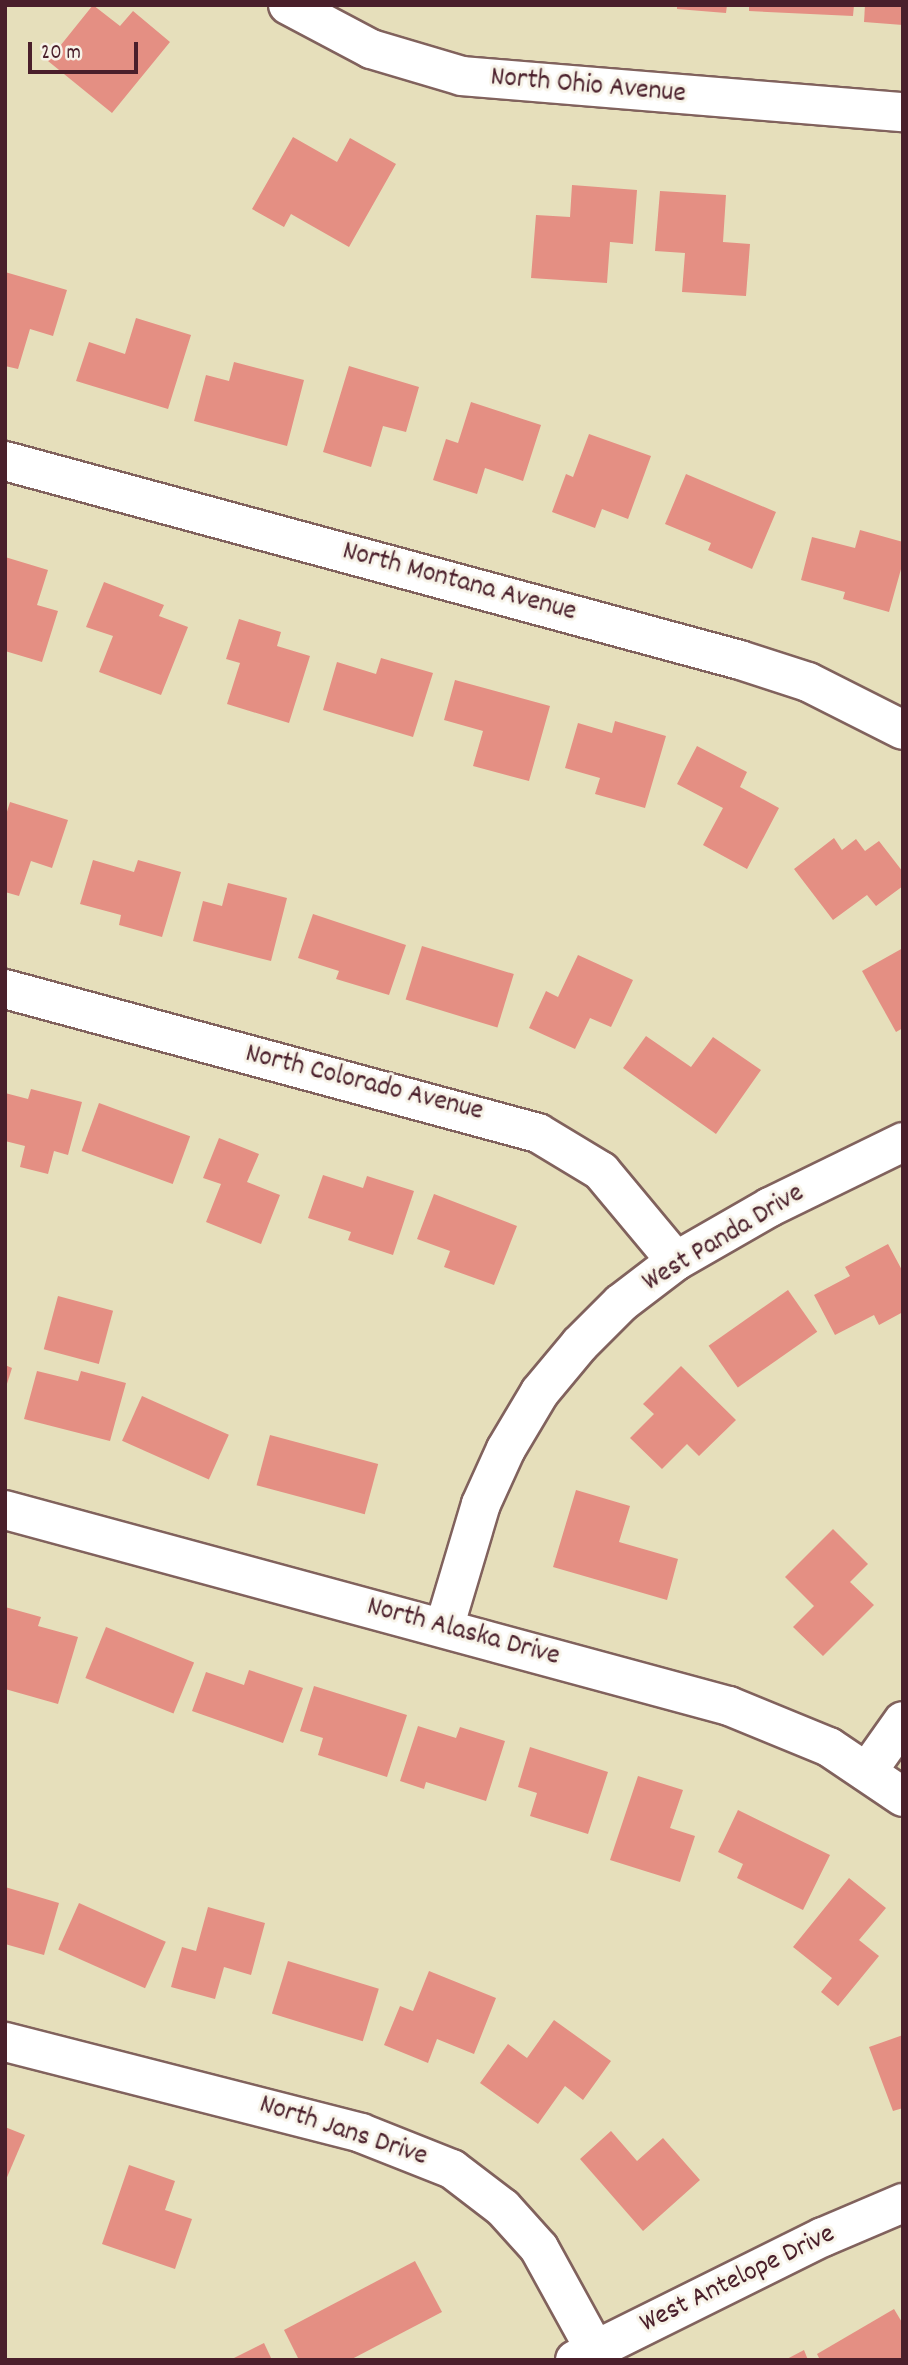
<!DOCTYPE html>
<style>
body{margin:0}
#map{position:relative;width:908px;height:2365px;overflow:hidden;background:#e6dfbb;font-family:Dekko,sans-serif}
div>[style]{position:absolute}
.building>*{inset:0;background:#e48f83;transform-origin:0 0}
.roads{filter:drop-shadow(2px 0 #81625d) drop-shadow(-2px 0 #81625d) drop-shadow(0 2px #81625d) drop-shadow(0 -2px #81625d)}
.minor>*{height:38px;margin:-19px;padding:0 19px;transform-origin:19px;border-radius:19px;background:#fff}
span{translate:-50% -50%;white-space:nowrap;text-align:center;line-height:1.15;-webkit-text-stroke:6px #f7f3e8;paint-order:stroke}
.street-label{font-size:28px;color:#4a1f2b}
.frame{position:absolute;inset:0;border:7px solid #4a1f2b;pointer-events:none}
.scale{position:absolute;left:28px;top:42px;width:110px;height:32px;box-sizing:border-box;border:4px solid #4a1f2b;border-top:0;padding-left:9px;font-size:21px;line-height:24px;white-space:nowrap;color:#4a1f2b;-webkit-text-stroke:5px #f7f3e8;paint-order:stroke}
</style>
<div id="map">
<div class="building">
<i style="clip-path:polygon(93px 5px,120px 26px,133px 11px,170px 42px,112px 113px,48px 61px)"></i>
<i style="clip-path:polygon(677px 5px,727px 5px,726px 13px,677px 9px)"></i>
<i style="clip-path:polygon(749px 5px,854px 5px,853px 16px,749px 11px)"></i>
<i style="clip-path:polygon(865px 5px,903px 5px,903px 25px,864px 22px)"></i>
<i style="clip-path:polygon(293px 137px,337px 162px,350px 138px,396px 164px,349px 247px,291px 214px,284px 227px,252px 209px)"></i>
<i style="clip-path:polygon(572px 185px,637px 190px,633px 244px,610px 242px,607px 283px,531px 278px,536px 215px,570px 217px)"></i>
<i style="clip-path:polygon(660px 191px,726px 195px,723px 242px,750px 244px,746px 296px,682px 292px,685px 253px,655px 251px)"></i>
<i style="clip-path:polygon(5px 272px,67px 290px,53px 336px,30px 329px,18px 369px,5px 366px)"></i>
<i style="clip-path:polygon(136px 318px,191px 335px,168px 409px,76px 381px,89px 342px,125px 354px)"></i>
<i style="clip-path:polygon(234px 362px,304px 380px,287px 446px,194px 421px,206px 375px,229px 381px)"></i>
<i style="clip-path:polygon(349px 366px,419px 387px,406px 432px,383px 426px,371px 467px,323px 452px)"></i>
<i style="clip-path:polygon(471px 402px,541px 425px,523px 481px,485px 468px,477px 494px,433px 480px,446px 439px,458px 443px)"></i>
<i style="clip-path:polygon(589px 434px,651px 456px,628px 519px,602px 509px,595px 528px,552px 512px,566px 474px,573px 477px)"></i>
<i style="clip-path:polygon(686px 474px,776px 512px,752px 569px,708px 550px,711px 543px,665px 524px)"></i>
<i style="clip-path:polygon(860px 530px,903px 542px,903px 562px,889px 612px,843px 599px,845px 592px,801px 580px,812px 537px,855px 548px)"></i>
<i style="clip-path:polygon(5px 557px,48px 570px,37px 605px,58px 611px,42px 662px,5px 651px)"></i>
<i style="clip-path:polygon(104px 582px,164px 605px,159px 616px,188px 627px,161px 695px,99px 672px,113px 636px,86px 627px)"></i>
<i style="clip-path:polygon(239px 619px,281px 632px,277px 646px,310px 656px,289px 723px,227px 704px,240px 663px,226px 659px)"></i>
<i style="clip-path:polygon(381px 658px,433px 673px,413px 737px,323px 710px,337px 662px,376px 674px)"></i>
<i style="clip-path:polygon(455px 680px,550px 706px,529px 781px,473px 766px,483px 731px,444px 720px)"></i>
<i style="clip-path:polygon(615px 721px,666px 736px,645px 808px,595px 794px,600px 778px,565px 768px,578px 723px,612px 733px)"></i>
<i style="clip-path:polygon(697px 746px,747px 772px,740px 787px,779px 808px,747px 869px,703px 845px,723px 808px,677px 784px)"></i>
<i style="clip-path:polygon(10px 802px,68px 820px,52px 868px,31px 861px,19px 896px,5px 892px,5px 818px)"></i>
<i style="clip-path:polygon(834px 838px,842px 850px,856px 839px,865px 851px,879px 841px,903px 872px,903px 886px,876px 906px,867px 895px,833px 920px,794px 869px)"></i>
<i style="clip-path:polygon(93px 860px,134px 872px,138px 860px,181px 872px,162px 937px,119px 925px,121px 915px,80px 904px)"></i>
<i style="clip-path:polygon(228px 883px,287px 898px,271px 961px,193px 941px,203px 901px,222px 906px)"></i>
<i style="clip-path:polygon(313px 914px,406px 945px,389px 995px,336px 979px,339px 971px,298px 958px)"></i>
<i style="left:422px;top:946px;width:96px;height:56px;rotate:17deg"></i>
<i style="clip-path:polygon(903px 948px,903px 1028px,896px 1032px,862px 971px)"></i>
<i style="clip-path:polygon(578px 955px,633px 980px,611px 1027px,590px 1018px,575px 1049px,529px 1028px,546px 991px,558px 997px)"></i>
<i style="clip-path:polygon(646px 1036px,691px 1067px,713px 1037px,761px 1070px,716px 1134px,623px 1068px)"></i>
<i style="clip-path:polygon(31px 1089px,82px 1102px,68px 1155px,54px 1151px,48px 1174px,20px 1167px,25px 1146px,5px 1141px,5px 1093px,28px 1099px)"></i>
<i style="left:99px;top:1103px;width:97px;height:51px;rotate:20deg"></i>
<i style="clip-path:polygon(219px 1138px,259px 1154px,247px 1182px,280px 1195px,261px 1244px,206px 1222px,221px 1184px,203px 1178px)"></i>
<i style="clip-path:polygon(323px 1175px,363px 1188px,367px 1176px,414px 1191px,393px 1255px,348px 1240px,351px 1232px,308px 1218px)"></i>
<i style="clip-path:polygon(434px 1194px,517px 1226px,494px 1285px,444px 1267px,450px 1251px,417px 1239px)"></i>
<i style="clip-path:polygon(888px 1244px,903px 1272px,903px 1312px,879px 1325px,874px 1315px,835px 1335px,814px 1295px,850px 1276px,845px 1267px)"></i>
<i style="left:788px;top:1290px;width:51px;height:97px;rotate:55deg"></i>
<i style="left:58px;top:1296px;width:57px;height:55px;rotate:15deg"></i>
<i style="clip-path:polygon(5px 1365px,12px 1368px,6px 1387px,5px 1387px)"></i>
<i style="clip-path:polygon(681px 1366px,736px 1420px,699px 1456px,687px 1444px,662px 1469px,630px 1438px,654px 1414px,643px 1404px)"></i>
<i style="clip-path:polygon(37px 1371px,78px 1381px,81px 1371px,126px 1383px,110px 1441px,24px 1419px)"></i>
<i style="left:142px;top:1396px;width:95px;height:49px;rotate:24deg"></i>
<i style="left:270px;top:1435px;width:112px;height:52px;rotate:15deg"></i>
<i style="clip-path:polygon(576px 1490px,630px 1506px,619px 1542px,678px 1559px,667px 1600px,553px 1567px)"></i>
<i style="clip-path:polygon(833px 1529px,868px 1564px,850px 1582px,874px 1605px,823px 1656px,793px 1627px,814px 1606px,785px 1577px)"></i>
<i style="clip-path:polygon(5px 1607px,41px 1617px,38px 1626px,78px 1637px,58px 1704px,5px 1689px)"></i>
<i style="left:106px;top:1627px;width:95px;height:55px;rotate:22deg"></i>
<i style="clip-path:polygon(249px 1670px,303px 1688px,283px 1743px,192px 1711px,206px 1672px,244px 1685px)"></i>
<i style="clip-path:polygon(314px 1686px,407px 1715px,387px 1777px,318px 1755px,323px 1738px,300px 1731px)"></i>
<i style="clip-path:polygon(418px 1726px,456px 1738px,460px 1727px,505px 1741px,486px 1801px,426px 1782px,424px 1789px,400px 1781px)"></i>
<i style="clip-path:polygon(530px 1747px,608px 1772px,588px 1834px,530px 1816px,537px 1793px,518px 1787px)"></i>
<i style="clip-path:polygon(638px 1776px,683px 1790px,670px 1828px,695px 1836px,680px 1882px,610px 1860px)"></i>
<i style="clip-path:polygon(738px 1810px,830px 1855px,803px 1910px,737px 1878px,743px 1864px,718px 1852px)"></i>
<i style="clip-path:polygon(849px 1878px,886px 1908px,859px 1940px,879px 1956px,838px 2006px,821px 1992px,832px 1978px,793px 1947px)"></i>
<i style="clip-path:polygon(5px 1887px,59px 1903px,44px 1955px,5px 1944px)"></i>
<i style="left:79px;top:1903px;width:95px;height:51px;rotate:24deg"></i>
<i style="clip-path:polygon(208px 1907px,265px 1923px,251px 1975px,224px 1967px,215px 1999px,171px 1987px,182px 1947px,196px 1951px)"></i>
<i style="left:288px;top:1961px;width:95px;height:55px;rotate:17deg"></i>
<i style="clip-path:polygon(429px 1971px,496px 1998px,474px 2054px,437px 2039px,428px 2063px,384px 2045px,400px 2006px,413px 2011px)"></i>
<i style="clip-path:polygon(554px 2020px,611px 2061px,583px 2100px,565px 2086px,538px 2124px,480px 2083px,508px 2044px,527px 2058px)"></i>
<i style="clip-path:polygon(903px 2035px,903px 2108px,893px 2111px,869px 2047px)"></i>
<i style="clip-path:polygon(5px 2127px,25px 2135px,5px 2182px)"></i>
<i style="clip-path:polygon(611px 2131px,637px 2161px,663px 2138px,700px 2180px,643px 2231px,580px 2159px)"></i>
<i style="clip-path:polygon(129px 2165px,175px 2181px,165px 2210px,192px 2219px,175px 2269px,102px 2244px)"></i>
<i style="clip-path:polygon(415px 2261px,442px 2312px,350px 2360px,299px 2360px,284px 2330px)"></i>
<i style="clip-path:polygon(894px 2309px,903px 2324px,903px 2360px,820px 2360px,817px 2354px)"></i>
<i style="clip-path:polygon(264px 2343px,272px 2360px,230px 2360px)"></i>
<i style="clip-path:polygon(804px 2350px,808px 2360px,785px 2360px)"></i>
</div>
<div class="roads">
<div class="minor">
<i style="left:288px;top:5px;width:94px;rotate:27.9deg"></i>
<i style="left:371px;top:49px;width:95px;rotate:16.5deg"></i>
<i style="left:462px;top:76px;width:442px;rotate:4.7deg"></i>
<i style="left:5px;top:461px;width:761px;rotate:15.15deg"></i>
<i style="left:740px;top:660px;width:71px;rotate:17.9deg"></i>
<i style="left:808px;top:682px;width:106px;rotate:26.8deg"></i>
<i style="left:5px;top:989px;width:552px;rotate:15.12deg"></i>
<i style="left:538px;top:1133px;width:74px;rotate:31.1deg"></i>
<i style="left:601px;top:1171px;width:117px;rotate:50.2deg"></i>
<i style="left:5px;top:1510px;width:750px;rotate:15.15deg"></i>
<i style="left:729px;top:1706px;width:108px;rotate:22.3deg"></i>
<i style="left:829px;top:1747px;width:89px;rotate:34deg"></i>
<i style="left:444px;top:1628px;width:129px;rotate:-73.4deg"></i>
<i style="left:481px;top:1504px;width:60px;rotate:-65.6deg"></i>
<i style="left:506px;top:1449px;width:66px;rotate:-59.2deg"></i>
<i style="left:540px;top:1392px;width:62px;rotate:-50.2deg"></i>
<i style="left:580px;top:1344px;width:58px;rotate:-45deg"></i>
<i style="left:621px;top:1303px;width:69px;rotate:-37.4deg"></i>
<i style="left:676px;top:1261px;width:108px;rotate:-29.9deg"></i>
<i style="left:770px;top:1207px;width:148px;rotate:-26deg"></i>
<i style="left:867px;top:1772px;width:62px;rotate:-54.8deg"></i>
<i style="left:5px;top:2042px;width:367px;rotate:14.3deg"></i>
<i style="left:361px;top:2133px;width:98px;rotate:21.6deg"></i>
<i style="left:452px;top:2169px;width:64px;rotate:37.4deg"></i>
<i style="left:503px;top:2208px;width:54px;rotate:48deg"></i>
<i style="left:539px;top:2248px;width:116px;rotate:61.2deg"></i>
<i style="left:575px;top:2360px;width:277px;rotate:-26.4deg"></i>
<i style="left:823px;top:2237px;width:87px;rotate:-23deg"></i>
</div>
</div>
<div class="street-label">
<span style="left:588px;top:87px;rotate:5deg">North Ohio Avenue</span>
<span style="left:459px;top:583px;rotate:15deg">North Montana Avenue</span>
<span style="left:364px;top:1084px;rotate:14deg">North Colorado Avenue</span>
<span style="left:724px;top:1239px;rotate:-31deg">West Panda Drive</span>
<span style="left:463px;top:1633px;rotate:15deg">North Alaska Drive</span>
<span style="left:343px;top:2132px;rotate:18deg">North Jans Drive</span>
<span style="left:738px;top:2280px;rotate:-26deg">West Antelope Drive</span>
</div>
<div class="frame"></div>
<div class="scale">20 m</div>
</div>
